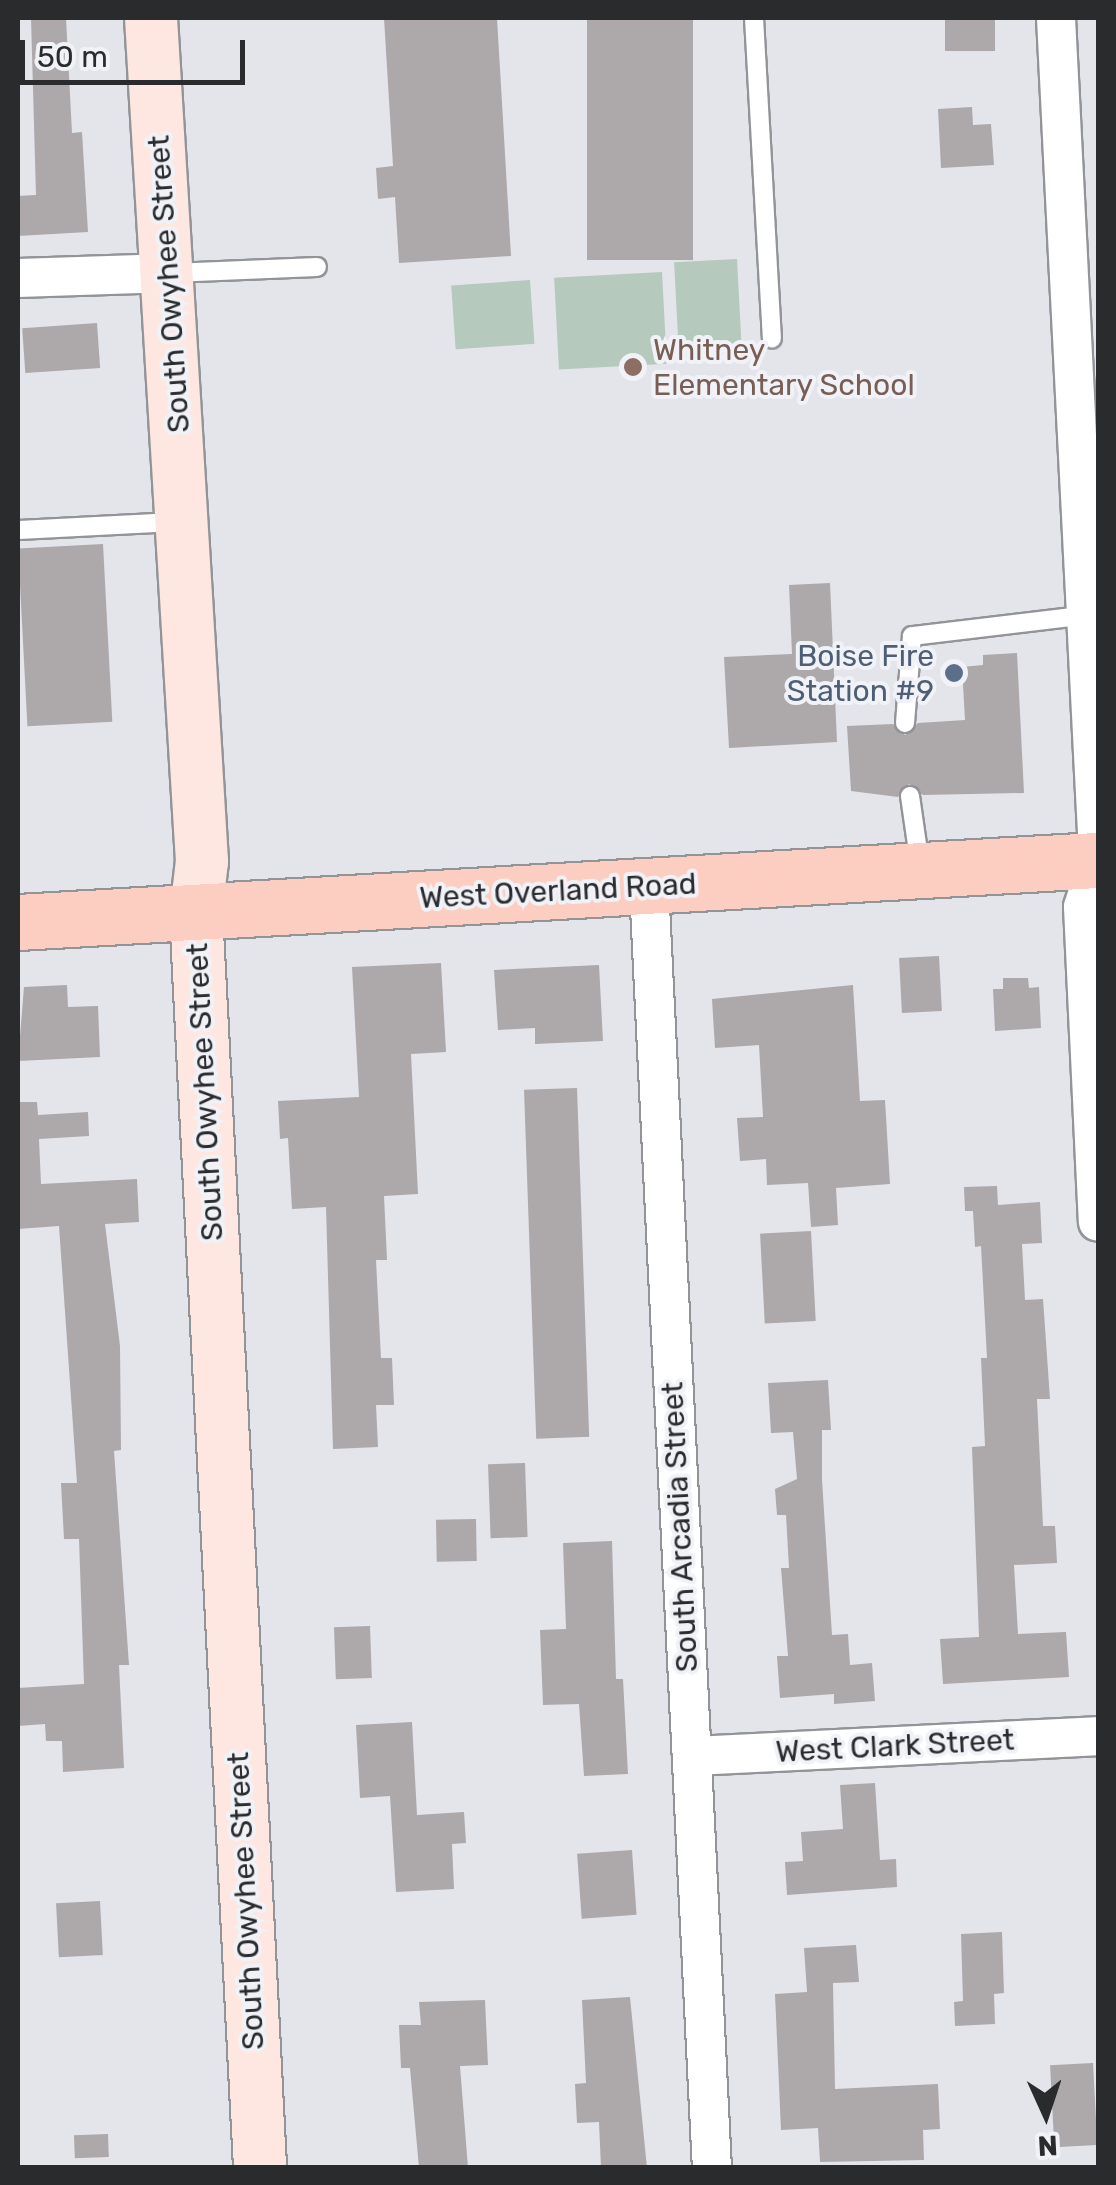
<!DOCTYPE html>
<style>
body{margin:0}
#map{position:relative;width:1116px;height:2185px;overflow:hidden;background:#e3e5ea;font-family:Rubik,sans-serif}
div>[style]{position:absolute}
.green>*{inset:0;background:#b5c9bd;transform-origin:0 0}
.building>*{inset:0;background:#ada8aa;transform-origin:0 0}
.roads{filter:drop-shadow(2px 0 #929498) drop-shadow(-2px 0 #929498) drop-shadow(0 2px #929498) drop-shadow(0 -2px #929498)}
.lane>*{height:18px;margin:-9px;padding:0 9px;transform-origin:9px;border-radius:9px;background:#fff}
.street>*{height:38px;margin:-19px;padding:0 19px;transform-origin:19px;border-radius:19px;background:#fff}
.secondary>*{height:52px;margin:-26px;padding:0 26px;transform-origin:26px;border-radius:26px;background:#fde7e0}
.primary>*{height:55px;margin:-27.5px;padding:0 27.5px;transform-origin:27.5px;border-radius:27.5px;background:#fbcec1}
.dots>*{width:28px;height:28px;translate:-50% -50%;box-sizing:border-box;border:5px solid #f0f2f7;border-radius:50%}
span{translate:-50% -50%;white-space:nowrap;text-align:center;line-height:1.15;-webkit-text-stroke:8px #f0f2f7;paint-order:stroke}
.street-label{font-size:30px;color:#2a2b2d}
.education-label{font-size:30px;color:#785e54}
.left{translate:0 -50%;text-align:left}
.service-label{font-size:30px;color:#4e5e75}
.right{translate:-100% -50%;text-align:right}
.frame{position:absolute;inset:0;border:20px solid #2a2b2d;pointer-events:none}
.north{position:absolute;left:996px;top:2065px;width:100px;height:100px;-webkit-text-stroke:8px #f0f2f7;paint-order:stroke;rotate:177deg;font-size:28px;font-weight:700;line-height:40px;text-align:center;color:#2a2b2d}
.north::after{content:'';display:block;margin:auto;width:35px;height:45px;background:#2a2b2d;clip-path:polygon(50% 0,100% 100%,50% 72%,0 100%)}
.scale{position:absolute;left:20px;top:40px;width:225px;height:45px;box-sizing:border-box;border:5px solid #2a2b2d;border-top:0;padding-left:12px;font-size:30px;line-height:35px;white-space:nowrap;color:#2a2b2d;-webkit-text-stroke:8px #f0f2f7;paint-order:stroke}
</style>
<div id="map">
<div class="green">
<i style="left:737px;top:259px;width:95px;height:63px;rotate:87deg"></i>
<i style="left:662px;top:272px;width:92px;height:108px;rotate:87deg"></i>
<i style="left:530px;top:280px;width:64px;height:79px;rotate:86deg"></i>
</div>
<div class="building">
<i style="clip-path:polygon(31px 18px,66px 18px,72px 133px,82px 132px,88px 232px,18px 236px,18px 196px,36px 195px)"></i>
<i style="clip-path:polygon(384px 18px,497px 18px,511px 256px,399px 263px,395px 197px,378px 199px,376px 168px,393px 166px)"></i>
<i style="left:587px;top:18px;width:106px;height:242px"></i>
<i style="left:945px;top:18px;width:50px;height:33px"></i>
<i style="clip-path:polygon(972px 107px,973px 125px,991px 124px,994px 165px,941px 168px,938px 109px)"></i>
<i style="left:97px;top:323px;width:45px;height:75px;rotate:86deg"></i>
<i style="left:103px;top:544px;width:178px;height:85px;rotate:87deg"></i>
<i style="clip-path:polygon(830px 583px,837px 742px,729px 748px,724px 657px,792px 654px,789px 585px)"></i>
<i style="clip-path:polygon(1017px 653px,1024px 793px,923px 795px,909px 784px,898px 797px,851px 791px,847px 726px,893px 724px,905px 735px,918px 723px,965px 720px,962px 667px,983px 665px,983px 655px)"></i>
<i style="left:939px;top:956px;width:55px;height:40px;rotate:87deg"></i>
<i style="clip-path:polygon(441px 963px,446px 1052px,411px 1054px,418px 1194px,384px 1196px,387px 1260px,376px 1260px,381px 1358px,392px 1358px,394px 1405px,376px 1405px,378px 1447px,333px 1449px,326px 1207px,292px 1209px,288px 1138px,280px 1139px,278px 1101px,359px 1097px,352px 967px)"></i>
<i style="clip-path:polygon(599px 965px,603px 1041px,535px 1044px,535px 1028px,498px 1030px,494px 970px)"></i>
<i style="clip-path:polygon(1003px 978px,1028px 978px,1029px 988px,1039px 987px,1041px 1028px,995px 1031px,993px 989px,1003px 989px)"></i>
<i style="clip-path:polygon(67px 985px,68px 1007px,98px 1006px,100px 1057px,18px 1061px,24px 987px)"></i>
<i style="clip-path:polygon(853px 985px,860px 1101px,885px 1100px,890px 1184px,836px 1188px,838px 1225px,811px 1227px,808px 1183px,767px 1185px,766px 1159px,740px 1161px,737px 1118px,763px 1117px,759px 1045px,715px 1048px,712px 999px)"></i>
<i style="left:577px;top:1088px;width:349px;height:53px;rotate:88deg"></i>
<i style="clip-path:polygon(18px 1102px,37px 1102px,38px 1115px,88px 1112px,89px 1136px,39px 1139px,41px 1184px,137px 1179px,139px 1222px,105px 1224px,120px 1346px,121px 1450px,114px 1451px,129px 1665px,119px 1665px,124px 1768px,63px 1772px,62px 1741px,46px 1741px,45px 1724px,18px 1726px,18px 1688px,84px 1684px,79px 1539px,64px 1539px,61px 1483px,77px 1483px,59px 1226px,18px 1229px)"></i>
<i style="clip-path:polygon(997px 1186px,998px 1205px,1040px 1202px,1042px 1243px,1022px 1244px,1025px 1300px,1043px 1299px,1050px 1399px,1037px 1399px,1043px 1526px,1055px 1526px,1057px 1563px,1014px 1565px,1018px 1634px,1066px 1632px,1069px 1677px,943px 1684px,940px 1639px,979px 1637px,972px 1447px,985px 1446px,981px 1358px,987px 1358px,981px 1246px,975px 1247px,973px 1211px,965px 1211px,964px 1187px)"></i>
<i style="left:811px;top:1231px;width:90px;height:51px;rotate:87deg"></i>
<i style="clip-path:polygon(828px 1380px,831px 1430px,822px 1430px,822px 1480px,832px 1635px,848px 1634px,850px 1665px,872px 1663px,875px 1701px,834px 1704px,834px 1694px,780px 1698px,777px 1656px,788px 1656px,781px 1568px,789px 1568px,786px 1515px,777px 1515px,775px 1489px,797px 1479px,793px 1432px,771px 1433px,768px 1383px)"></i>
<i style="left:525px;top:1463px;width:74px;height:37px;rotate:88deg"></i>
<i style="left:476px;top:1519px;width:42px;height:40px;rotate:89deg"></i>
<i style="clip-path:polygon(612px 1541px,616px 1679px,623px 1679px,628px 1774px,584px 1776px,579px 1704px,543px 1705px,540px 1630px,566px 1629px,563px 1543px)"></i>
<i style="left:370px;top:1626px;width:52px;height:36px;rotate:88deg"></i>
<i style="clip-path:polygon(412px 1722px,417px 1815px,464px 1812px,466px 1843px,452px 1844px,454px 1889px,396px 1892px,390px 1796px,360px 1798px,356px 1725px)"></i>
<i style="clip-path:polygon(875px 1783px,880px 1860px,896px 1859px,897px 1887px,787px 1895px,785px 1862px,803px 1861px,801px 1832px,843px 1829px,840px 1785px)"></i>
<i style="left:632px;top:1850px;width:65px;height:55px;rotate:86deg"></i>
<i style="left:100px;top:1901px;width:54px;height:44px;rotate:87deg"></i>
<i style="clip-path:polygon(1002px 1932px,1004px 1993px,994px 1994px,995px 2024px,955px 2026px,954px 2002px,963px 2001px,961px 1934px)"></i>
<i style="clip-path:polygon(856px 1945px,859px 1982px,833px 1983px,835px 2089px,938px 2084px,940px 2129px,923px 2130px,924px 2160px,820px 2162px,818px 2128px,781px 2130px,775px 1994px,807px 1992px,804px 1948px)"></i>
<i style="clip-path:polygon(630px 1997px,647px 2168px,601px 2168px,599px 2122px,577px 2123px,575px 2084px,586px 2083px,582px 2000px)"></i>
<i style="clip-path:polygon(485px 2000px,488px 2065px,460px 2066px,468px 2168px,419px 2168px,410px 2068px,401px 2068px,399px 2025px,421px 2025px,419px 2002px)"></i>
<i style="left:1093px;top:2063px;width:82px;height:43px;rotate:87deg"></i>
<i style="left:108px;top:2134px;width:23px;height:34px;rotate:88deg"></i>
</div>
<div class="roads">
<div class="lane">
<i style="left:754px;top:18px;width:321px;rotate:86.8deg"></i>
<i style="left:171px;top:273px;width:146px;rotate:-2.4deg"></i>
<i style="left:18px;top:530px;width:158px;rotate:-2.9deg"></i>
<i style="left:905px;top:723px;width:87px;rotate:-85.4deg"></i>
<i style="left:912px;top:636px;width:176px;rotate:-6.8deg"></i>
<i style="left:910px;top:796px;width:70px;rotate:81.8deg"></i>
</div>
<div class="street">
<i style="left:1056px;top:18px;width:835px;rotate:87.12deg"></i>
<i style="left:18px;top:278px;width:152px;rotate:-1.9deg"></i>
<i style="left:1098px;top:861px;width:48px;rotate:108.1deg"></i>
<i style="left:1083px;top:907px;width:315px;rotate:87.3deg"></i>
<i style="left:649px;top:886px;width:1284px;rotate:87.19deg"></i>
<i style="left:692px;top:1756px;width:406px;rotate:-2.8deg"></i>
</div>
<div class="secondary">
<i style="left:151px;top:18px;width:845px;rotate:86.54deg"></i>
<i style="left:202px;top:861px;width:51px;rotate:96.7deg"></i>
<i style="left:196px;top:912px;width:1258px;rotate:87.08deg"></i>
</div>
<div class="primary">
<i style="left:18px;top:922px;width:1082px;rotate:-3.29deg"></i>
</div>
</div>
<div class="dots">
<i style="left:633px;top:367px;background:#8d6e63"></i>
<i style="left:954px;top:673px;background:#5c6f8a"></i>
</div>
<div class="street-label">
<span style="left:169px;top:284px;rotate:-94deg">South Owyhee Street</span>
<span style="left:558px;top:891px;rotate:-3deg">West Overland Road</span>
<span style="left:205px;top:1092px;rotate:-93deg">South Owyhee Street</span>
<span style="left:680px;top:1527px;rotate:-93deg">South Arcadia Street</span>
<span style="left:895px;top:1746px;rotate:-3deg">West Clark Street</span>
<span style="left:246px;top:1901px;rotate:-93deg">South Owyhee Street</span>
</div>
<div class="education-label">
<span class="left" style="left:653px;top:367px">Whitney<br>Elementary School</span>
</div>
<div class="service-label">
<span class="right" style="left:934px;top:673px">Boise Fire<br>Station #9</span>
</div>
<div class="frame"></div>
<div class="north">N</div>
<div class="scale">50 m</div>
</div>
